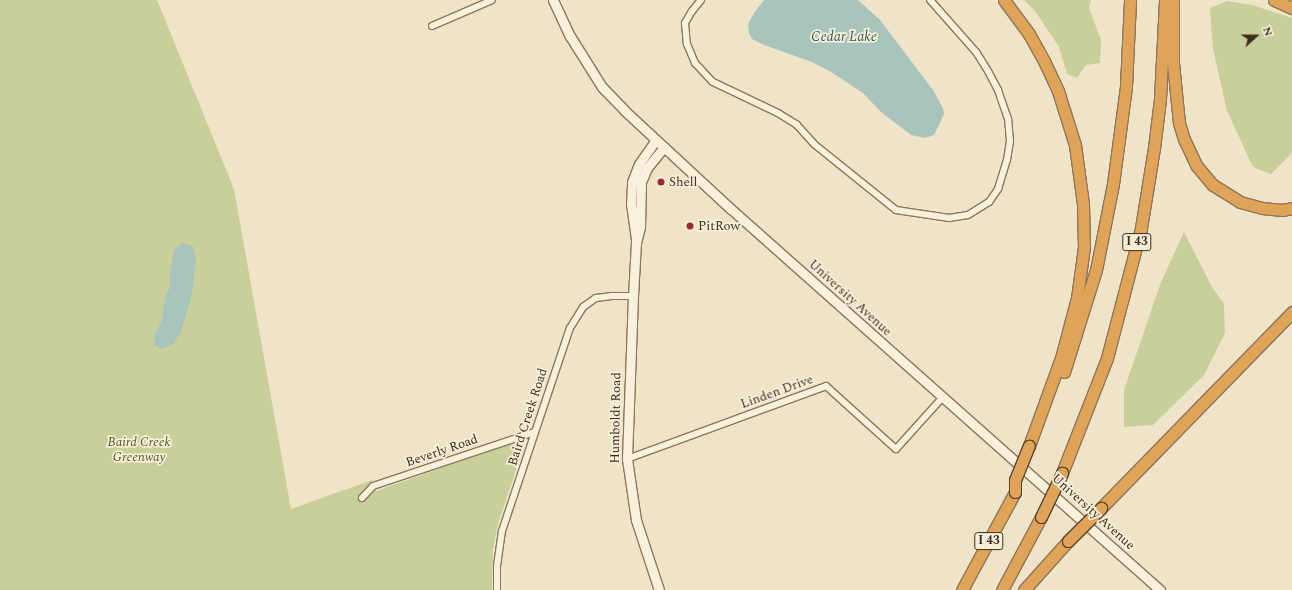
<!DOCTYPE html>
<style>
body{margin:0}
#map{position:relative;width:1292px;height:590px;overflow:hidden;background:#f0e4c8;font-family:Spectral,serif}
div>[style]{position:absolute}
.green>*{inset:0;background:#c9cf9b}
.water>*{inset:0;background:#a9c4bc}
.roads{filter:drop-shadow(1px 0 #8d765c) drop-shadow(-1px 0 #8d765c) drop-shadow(0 1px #8d765c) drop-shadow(0 -1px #8d765c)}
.street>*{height:6px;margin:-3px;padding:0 3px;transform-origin:3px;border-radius:3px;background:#faf1dc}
.secondary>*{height:9px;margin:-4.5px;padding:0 4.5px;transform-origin:4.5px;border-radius:4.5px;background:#faf1dc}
.highway>*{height:11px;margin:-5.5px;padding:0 5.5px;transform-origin:5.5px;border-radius:5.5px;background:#e0a458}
.bridges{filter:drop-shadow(1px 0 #5b4430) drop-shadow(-1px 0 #5b4430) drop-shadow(0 1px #5b4430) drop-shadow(0 -1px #5b4430)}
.highway-bridge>*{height:11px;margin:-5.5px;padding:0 5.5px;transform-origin:5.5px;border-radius:5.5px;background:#e0a458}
.dots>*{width:11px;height:11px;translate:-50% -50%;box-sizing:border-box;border:2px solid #f7eed8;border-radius:50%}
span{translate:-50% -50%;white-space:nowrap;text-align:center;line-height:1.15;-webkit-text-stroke:3.5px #f7eed8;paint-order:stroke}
.shield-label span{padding:1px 3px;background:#f7eed8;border:1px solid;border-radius:3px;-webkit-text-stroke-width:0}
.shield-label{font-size:12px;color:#3d2e20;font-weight:700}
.poi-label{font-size:13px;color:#3d2e20}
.left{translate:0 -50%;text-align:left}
.street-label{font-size:13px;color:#3d2e20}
.park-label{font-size:13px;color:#4d5a26;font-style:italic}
.water-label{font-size:14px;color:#2f5d5a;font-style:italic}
.north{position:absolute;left:1236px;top:16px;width:40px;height:40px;-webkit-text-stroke:3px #f7eed8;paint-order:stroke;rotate:69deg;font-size:11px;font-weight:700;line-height:16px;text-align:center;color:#3d2e20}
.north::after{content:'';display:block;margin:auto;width:14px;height:18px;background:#3d2e20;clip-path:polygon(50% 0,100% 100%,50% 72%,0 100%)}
</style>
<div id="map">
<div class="green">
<i style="clip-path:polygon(0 0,157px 0,234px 189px,291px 509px,372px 480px,376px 491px,504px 446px,511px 445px,517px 447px,520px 452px,520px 458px,498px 524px,493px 549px,492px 590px,0 590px)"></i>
<i style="clip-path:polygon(1024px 0,1091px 0,1089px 8px,1101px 40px,1100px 63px,1086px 65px,1077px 78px,1067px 74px,1059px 47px,1035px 11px)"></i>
<i style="clip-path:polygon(1227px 1px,1252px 5px,1292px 18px,1292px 153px,1271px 174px,1253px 167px,1227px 111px,1213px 49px,1210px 8px)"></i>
<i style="clip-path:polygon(1184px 232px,1212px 287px,1224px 304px,1225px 333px,1204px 375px,1153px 425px,1124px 427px,1124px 390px,1161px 282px)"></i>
</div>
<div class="water">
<i style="clip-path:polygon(764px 0,858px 0,880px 20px,933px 90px,943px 108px,944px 114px,934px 135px,925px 138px,911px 135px,881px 112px,863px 93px,831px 72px,812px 62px,764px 45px,752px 39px,749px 33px,748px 24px,754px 13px)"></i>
<i style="clip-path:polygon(182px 243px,193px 246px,196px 258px,192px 295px,180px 334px,171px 346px,161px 349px,154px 345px,155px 333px,161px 323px,165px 298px,170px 287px,170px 273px,174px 250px)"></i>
</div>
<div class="roads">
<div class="street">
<i style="left:701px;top:0;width:14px;rotate:129deg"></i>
<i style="left:692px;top:11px;width:14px;rotate:120deg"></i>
<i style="left:685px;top:23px;width:21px;rotate:85deg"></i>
<i style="left:687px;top:44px;width:21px;rotate:67deg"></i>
<i style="left:695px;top:63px;width:26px;rotate:47deg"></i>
<i style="left:713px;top:82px;width:72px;rotate:25.5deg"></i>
<i style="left:778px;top:113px;width:22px;rotate:32deg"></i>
<i style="left:797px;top:125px;width:25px;rotate:48deg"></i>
<i style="left:814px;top:144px;width:105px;rotate:38.8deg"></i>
<i style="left:896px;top:210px;width:54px;rotate:8.6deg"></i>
<i style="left:949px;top:218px;width:19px;rotate:-9deg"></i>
<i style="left:968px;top:215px;width:25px;rotate:-32deg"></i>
<i style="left:989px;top:202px;width:16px;rotate:-55deg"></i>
<i style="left:998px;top:189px;width:30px;rotate:-73deg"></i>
<i style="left:1007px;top:160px;width:19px;rotate:-81deg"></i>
<i style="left:1010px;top:141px;width:22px;rotate:-95deg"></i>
<i style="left:1008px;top:119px;width:31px;rotate:-109deg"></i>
<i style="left:998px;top:90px;width:21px;rotate:-118deg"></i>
<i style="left:988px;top:71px;width:22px;rotate:-122deg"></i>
<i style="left:976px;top:52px;width:69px;rotate:-131.5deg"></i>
<i style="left:432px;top:26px;width:65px;rotate:-23.4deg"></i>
<i style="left:627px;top:459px;width:212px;rotate:-20.1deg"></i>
<i style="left:826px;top:386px;width:94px;rotate:42deg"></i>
<i style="left:896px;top:449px;width:70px;rotate:-47.9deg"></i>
<i style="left:362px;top:498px;width:16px;rotate:-47deg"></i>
<i style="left:373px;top:486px;width:170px;rotate:-18.5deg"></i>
<i style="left:497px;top:590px;width:24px;rotate:-90deg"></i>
<i style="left:497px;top:566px;width:35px;rotate:-82deg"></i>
<i style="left:502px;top:531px;width:214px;rotate:-71.5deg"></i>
<i style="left:570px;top:328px;width:25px;rotate:-58deg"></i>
<i style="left:583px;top:307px;width:16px;rotate:-35deg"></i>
<i style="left:596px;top:298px;width:16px;rotate:-7deg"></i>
<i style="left:612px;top:296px;width:21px"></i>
</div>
<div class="secondary">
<i style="left:553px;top:0;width:40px;rotate:65deg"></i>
<i style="left:570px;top:36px;width:60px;rotate:57.9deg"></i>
<i style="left:602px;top:87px;width:33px;rotate:46deg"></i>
<i style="left:625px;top:111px;width:144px;rotate:42.8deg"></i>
<i style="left:731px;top:209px;width:574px;rotate:41.61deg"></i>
<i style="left:636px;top:239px;width:35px;rotate:-98deg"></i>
<i style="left:631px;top:204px;width:22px;rotate:-87deg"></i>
<i style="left:632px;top:182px;width:19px;rotate:-69deg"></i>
<i style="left:639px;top:164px;width:29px;rotate:-55deg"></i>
<i style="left:659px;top:590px;width:74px;rotate:-108.2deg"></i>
<i style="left:636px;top:520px;width:62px;rotate:-98.4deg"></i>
<i style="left:627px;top:459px;width:163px;rotate:-87.9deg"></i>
<i style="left:633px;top:296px;width:53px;rotate:-86.8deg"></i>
<i style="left:636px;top:243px;width:16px;rotate:-76deg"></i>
<i style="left:640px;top:227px;width:45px;rotate:-88.7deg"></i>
<i style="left:641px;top:182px;width:15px;rotate:-67deg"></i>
<i style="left:647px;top:168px;width:27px;rotate:-51deg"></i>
</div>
<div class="highway">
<i style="left:1004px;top:0;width:42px;rotate:53.7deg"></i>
<i style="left:1029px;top:34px;width:33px;rotate:61deg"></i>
<i style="left:1045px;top:63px;width:31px;rotate:65deg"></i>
<i style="left:1058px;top:91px;width:57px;rotate:72.5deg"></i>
<i style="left:1075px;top:145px;width:60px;rotate:82.3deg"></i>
<i style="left:1083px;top:204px;width:43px;rotate:88.7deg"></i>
<i style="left:1084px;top:247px;width:51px;rotate:97.8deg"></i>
<i style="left:1077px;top:298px;width:62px;rotate:104.9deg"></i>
<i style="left:1061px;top:358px;width:94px;rotate:110deg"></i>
<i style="left:1173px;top:0;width:63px;rotate:90deg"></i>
<i style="left:1173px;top:63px;width:60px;rotate:84.3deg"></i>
<i style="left:1179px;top:123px;width:17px;rotate:73deg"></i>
<i style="left:1184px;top:139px;width:29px;rotate:65deg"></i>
<i style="left:1196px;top:165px;width:26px;rotate:50deg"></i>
<i style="left:1213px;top:185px;width:32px;rotate:32deg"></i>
<i style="left:1240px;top:202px;width:23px;rotate:15deg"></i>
<i style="left:1262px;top:208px;width:20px;rotate:6deg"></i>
<i style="left:1282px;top:210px;width:10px;rotate:-11deg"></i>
<i style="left:1274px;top:0;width:20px;rotate:24deg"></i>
<i style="left:1064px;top:372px;width:107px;rotate:-72.6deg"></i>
<i style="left:1096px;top:270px;width:88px;rotate:-78.8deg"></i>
<i style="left:1113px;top:184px;width:99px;rotate:-82.4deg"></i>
<i style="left:1126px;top:86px;width:86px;rotate:-87.3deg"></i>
<i style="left:1062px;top:473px;width:123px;rotate:-68.6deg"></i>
<i style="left:1107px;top:358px;width:134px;rotate:-75.3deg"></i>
<i style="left:1141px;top:228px;width:81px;rotate:-80.8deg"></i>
<i style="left:1154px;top:148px;width:49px;rotate:-83deg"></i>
<i style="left:1160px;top:99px;width:99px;rotate:-87.1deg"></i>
<i style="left:1101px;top:508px;width:274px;rotate:-45.7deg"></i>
<i style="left:962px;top:590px;width:111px;rotate:-61.6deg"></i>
<i style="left:1002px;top:590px;width:83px;rotate:-61.9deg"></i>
<i style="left:1024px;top:590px;width:66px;rotate:-48.1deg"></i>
</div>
</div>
<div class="bridges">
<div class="highway-bridge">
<i style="left:1015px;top:492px;width:12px;rotate:-90deg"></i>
<i style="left:1015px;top:480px;width:37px;rotate:-68deg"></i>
<i style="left:1041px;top:517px;width:49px;rotate:-64.5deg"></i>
<i style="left:1068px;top:541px;width:47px;rotate:-45deg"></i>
</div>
</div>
<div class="dots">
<i style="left:661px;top:182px;background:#9e2a2b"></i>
<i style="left:690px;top:226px;background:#9e2a2b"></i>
</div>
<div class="shield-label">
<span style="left:1137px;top:242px">I 43</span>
<span style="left:989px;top:541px">I 43</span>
</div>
<div class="poi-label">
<span class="left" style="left:669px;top:182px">Shell</span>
<span class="left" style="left:698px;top:226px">PitRow</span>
</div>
<div class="street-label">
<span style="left:850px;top:298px;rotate:42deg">University Avenue</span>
<span style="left:777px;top:392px;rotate:-20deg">Linden Drive</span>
<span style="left:528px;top:417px;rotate:-72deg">Baird Creek Road</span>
<span style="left:616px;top:418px;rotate:-89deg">Humboldt Road</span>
<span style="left:442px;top:451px;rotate:-19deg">Beverly Road</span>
<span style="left:1093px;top:512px;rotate:42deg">University Avenue</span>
</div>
<div class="park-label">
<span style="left:139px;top:450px">Baird Creek<br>Greenway</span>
</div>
<div class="water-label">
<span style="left:844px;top:37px">Cedar Lake</span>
</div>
<div class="north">N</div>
</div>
